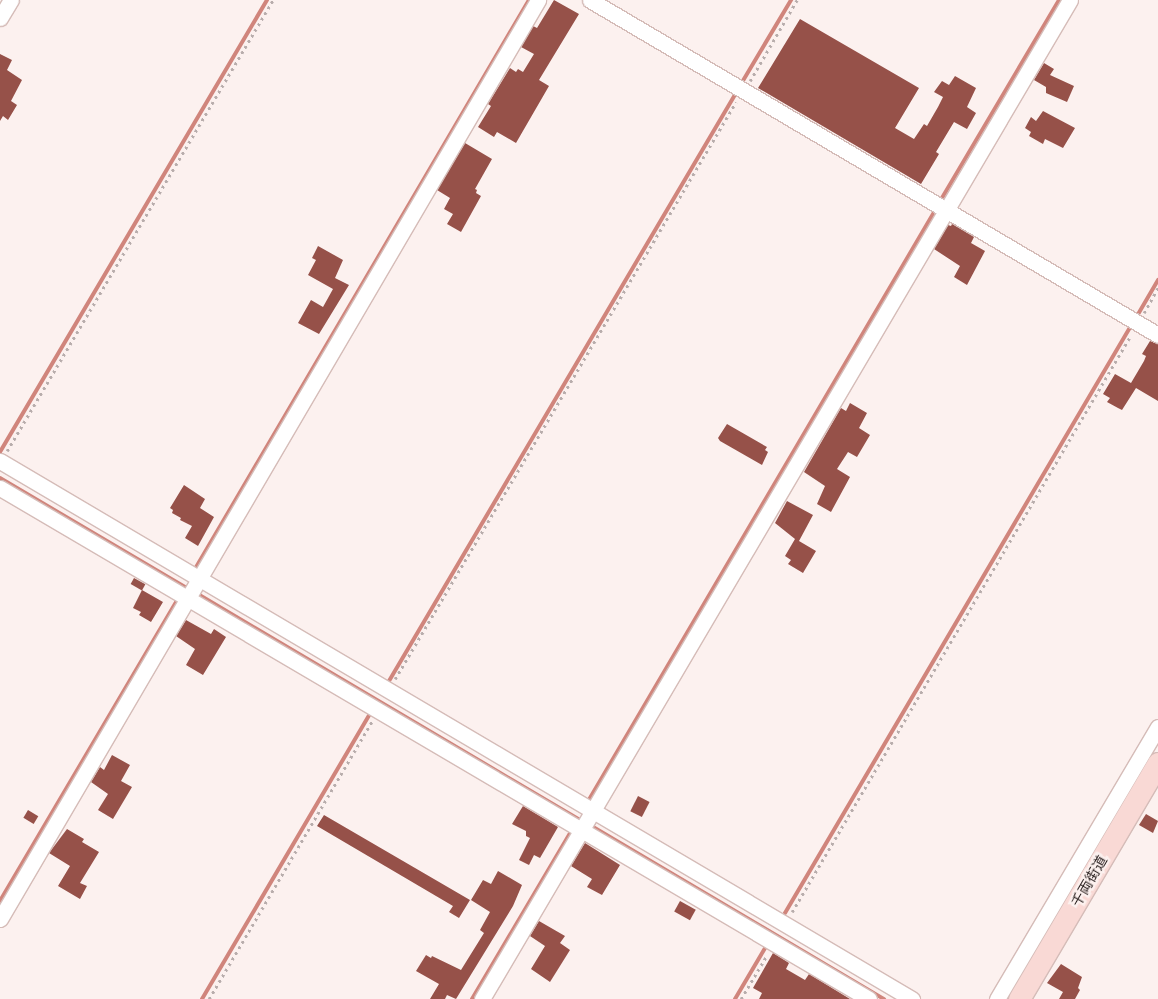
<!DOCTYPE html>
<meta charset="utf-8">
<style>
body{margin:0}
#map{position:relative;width:1158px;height:999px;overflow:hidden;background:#fcf1ef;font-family:Ubuntu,"Noto Sans JP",sans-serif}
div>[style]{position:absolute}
.stream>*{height:4px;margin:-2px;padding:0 2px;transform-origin:2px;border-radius:2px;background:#d0857c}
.building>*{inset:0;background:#965149;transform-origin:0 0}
.path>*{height:2.5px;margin-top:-1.25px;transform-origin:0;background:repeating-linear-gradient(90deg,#b8adac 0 2.5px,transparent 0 6.5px)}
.roads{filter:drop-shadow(1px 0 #d5bcb8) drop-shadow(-1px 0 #d5bcb8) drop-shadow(0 1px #d5bcb8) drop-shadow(0 -1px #d5bcb8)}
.street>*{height:15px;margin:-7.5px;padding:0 7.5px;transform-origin:7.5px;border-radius:7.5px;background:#fff}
.secondary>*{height:21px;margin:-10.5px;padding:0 10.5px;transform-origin:10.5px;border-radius:10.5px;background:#f9d9d5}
span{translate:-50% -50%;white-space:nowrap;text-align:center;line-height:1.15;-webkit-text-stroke:5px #fcf1ef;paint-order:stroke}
.street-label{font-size:14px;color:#251c1b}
</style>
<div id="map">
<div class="stream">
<i style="left:741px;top:84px;width:98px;rotate:-59.2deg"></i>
<i style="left:939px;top:203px;width:236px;rotate:-59.4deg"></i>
<i style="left:1137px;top:316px;width:42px;rotate:-59.7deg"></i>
<i style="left:0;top:452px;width:525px;rotate:-59.43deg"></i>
<i style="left:0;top:478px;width:221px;rotate:30.5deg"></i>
<i style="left:195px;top:569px;width:660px;rotate:-59.59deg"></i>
<i style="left:196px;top:593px;width:448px;rotate:30.6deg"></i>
<i style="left:389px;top:681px;width:683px;rotate:-59.45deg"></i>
<i style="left:590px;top:798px;width:683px;rotate:-59.57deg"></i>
<i style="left:588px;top:824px;width:344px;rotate:30.6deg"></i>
<i style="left:0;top:901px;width:349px;rotate:-59.5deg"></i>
<i style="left:785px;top:913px;width:684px;rotate:-59.5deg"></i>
<i style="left:202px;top:999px;width:333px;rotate:-59.5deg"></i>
<i style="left:472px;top:999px;width:196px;rotate:-59.4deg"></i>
<i style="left:735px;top:999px;width:59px;rotate:-59.5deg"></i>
</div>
<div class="building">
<i style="clip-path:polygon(554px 0,579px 14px,539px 80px,549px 86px,516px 143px,497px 132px,494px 137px,478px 127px,491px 106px,488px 104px,510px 68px,516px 72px,518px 69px,523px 72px,534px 54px,521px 47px,533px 26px,537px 28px)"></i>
<i style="clip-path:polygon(800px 19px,919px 88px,895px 128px,914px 139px,924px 124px,927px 126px,938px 107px,943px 97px,934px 92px,942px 81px,949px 85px,955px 76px,976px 88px,967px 107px,976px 113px,967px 129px,954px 122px,936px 152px,939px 154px,921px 184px,758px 88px)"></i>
<i style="clip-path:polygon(0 54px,12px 60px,7px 70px,22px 80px,11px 101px,17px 105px,8px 120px,3px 116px,0 121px)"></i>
<i style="clip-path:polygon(1044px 63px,1054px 69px,1050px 75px,1074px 86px,1067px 102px,1046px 93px,1046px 87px,1034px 80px)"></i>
<i style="clip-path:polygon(1043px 111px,1075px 128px,1063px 148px,1045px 139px,1043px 144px,1029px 136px,1031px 132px,1025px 128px,1031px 117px,1036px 121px)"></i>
<i style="clip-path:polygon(465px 143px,492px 159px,475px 189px,477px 190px,476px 193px,481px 196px,461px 232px,447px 224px,453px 214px,444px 209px,450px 198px,437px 190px)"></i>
<i style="clip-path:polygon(952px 224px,974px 237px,971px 243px,985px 251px,967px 285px,954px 277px,960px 266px,934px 249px,948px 225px,951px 226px)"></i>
<i style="clip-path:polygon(318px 246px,343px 260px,335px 278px,349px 285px,319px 334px,298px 323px,311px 300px,323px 307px,333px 289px,308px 275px,316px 260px,312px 258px)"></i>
<i style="clip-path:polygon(1150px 341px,1158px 344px,1158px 401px,1136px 388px,1122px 410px,1118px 408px,1107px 402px,1110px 398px,1103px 394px,1115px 374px,1131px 383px,1144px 361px,1146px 356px,1142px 354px)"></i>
<i style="clip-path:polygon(850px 403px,867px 413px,859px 428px,870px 435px,857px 457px,848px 452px,837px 469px,850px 477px,831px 512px,817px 504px,825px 486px,804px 472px,841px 408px,846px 411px)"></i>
<i style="clip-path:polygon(727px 424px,767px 447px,765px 450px,768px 452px,762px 465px,720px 441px,718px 438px)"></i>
<i style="clip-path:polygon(184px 485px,205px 499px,200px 508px,214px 517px,198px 546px,185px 538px,192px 526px,180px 520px,181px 518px,172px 513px,173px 510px,170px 508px)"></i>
<i style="clip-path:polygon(787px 501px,813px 515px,799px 541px,816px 551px,803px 573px,788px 564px,791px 560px,785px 556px,795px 539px,775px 523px)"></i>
<i style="left:134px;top:578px;width:13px;height:7px;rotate:29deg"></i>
<i style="clip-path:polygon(142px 590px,163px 602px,151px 622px,139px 615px,141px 612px,133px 608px)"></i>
<i style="clip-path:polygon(186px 620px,211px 634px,214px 629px,226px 637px,203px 675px,186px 665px,195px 649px,176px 636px)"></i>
<i style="clip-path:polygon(112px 755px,130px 765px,121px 781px,132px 787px,113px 819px,98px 810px,108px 794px,91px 782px,100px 767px,104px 770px)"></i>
<i style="left:638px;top:796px;width:13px;height:17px;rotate:27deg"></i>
<i style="clip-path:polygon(523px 806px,558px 827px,540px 858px,534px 855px,529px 865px,519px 860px,530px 838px,526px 836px,526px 831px,512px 824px)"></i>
<i style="left:28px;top:810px;width:12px;height:9px;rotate:31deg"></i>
<i style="clip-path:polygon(1146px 814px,1158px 821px,1153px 833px,1139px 825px)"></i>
<i style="clip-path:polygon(324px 815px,470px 900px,459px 918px,449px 912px,453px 906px,317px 826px)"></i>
<i style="clip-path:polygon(67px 829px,84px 839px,82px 842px,99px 852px,80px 883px,87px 886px,80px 899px,58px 886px,70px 866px,49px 853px)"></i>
<i style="clip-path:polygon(585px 843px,620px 865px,602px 895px,587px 887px,592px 879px,571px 866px)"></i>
<i style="clip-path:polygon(498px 871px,522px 885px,513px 906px,456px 999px,447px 995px,445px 999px,430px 999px,439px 984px,416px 971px,426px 955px,431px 958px,432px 956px,461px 970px,484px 933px,480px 930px,490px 912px,471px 900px,483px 880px,491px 884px)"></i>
<i style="left:680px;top:901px;width:18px;height:12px;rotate:29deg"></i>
<i style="clip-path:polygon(539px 921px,565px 936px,560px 943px,570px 950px,550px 982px,531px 969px,545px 946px,530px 936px)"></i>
<i style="clip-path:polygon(773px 953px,789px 963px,786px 969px,805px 980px,809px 974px,850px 999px,759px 999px,762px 993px,753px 988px)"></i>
<i style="clip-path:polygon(1061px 964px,1082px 977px,1078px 988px,1080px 990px,1075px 999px,1059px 999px,1063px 992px,1047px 983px)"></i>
</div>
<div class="path">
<i style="left:750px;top:81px;width:94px;rotate:-59.9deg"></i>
<i style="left:1144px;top:313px;width:29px;rotate:-61deg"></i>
<i style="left:7px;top:451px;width:524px;rotate:-59.47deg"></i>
<i style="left:395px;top:679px;width:670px;rotate:-59.42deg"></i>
<i style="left:792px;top:912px;width:669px;rotate:-59.56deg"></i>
<i style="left:209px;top:999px;width:322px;rotate:-59.6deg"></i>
<i style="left:741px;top:999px;width:51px;rotate:-59.4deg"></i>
</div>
<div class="roads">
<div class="street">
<i style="left:590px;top:0;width:659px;rotate:30.53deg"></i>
<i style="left:0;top:18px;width:21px;rotate:-59deg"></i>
<i style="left:0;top:461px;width:1059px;rotate:30.54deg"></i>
<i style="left:0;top:488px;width:1008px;rotate:30.46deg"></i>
<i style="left:0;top:919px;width:1065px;rotate:-59.65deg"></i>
<i style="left:482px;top:999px;width:1159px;rotate:-59.52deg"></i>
<i style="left:997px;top:999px;width:316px;rotate:-59.4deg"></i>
</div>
<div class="secondary">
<i style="left:1019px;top:999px;width:274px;rotate:-59.5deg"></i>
</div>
</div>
<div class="street-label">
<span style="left:1089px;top:881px;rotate:-60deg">千両街道</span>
</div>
</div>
